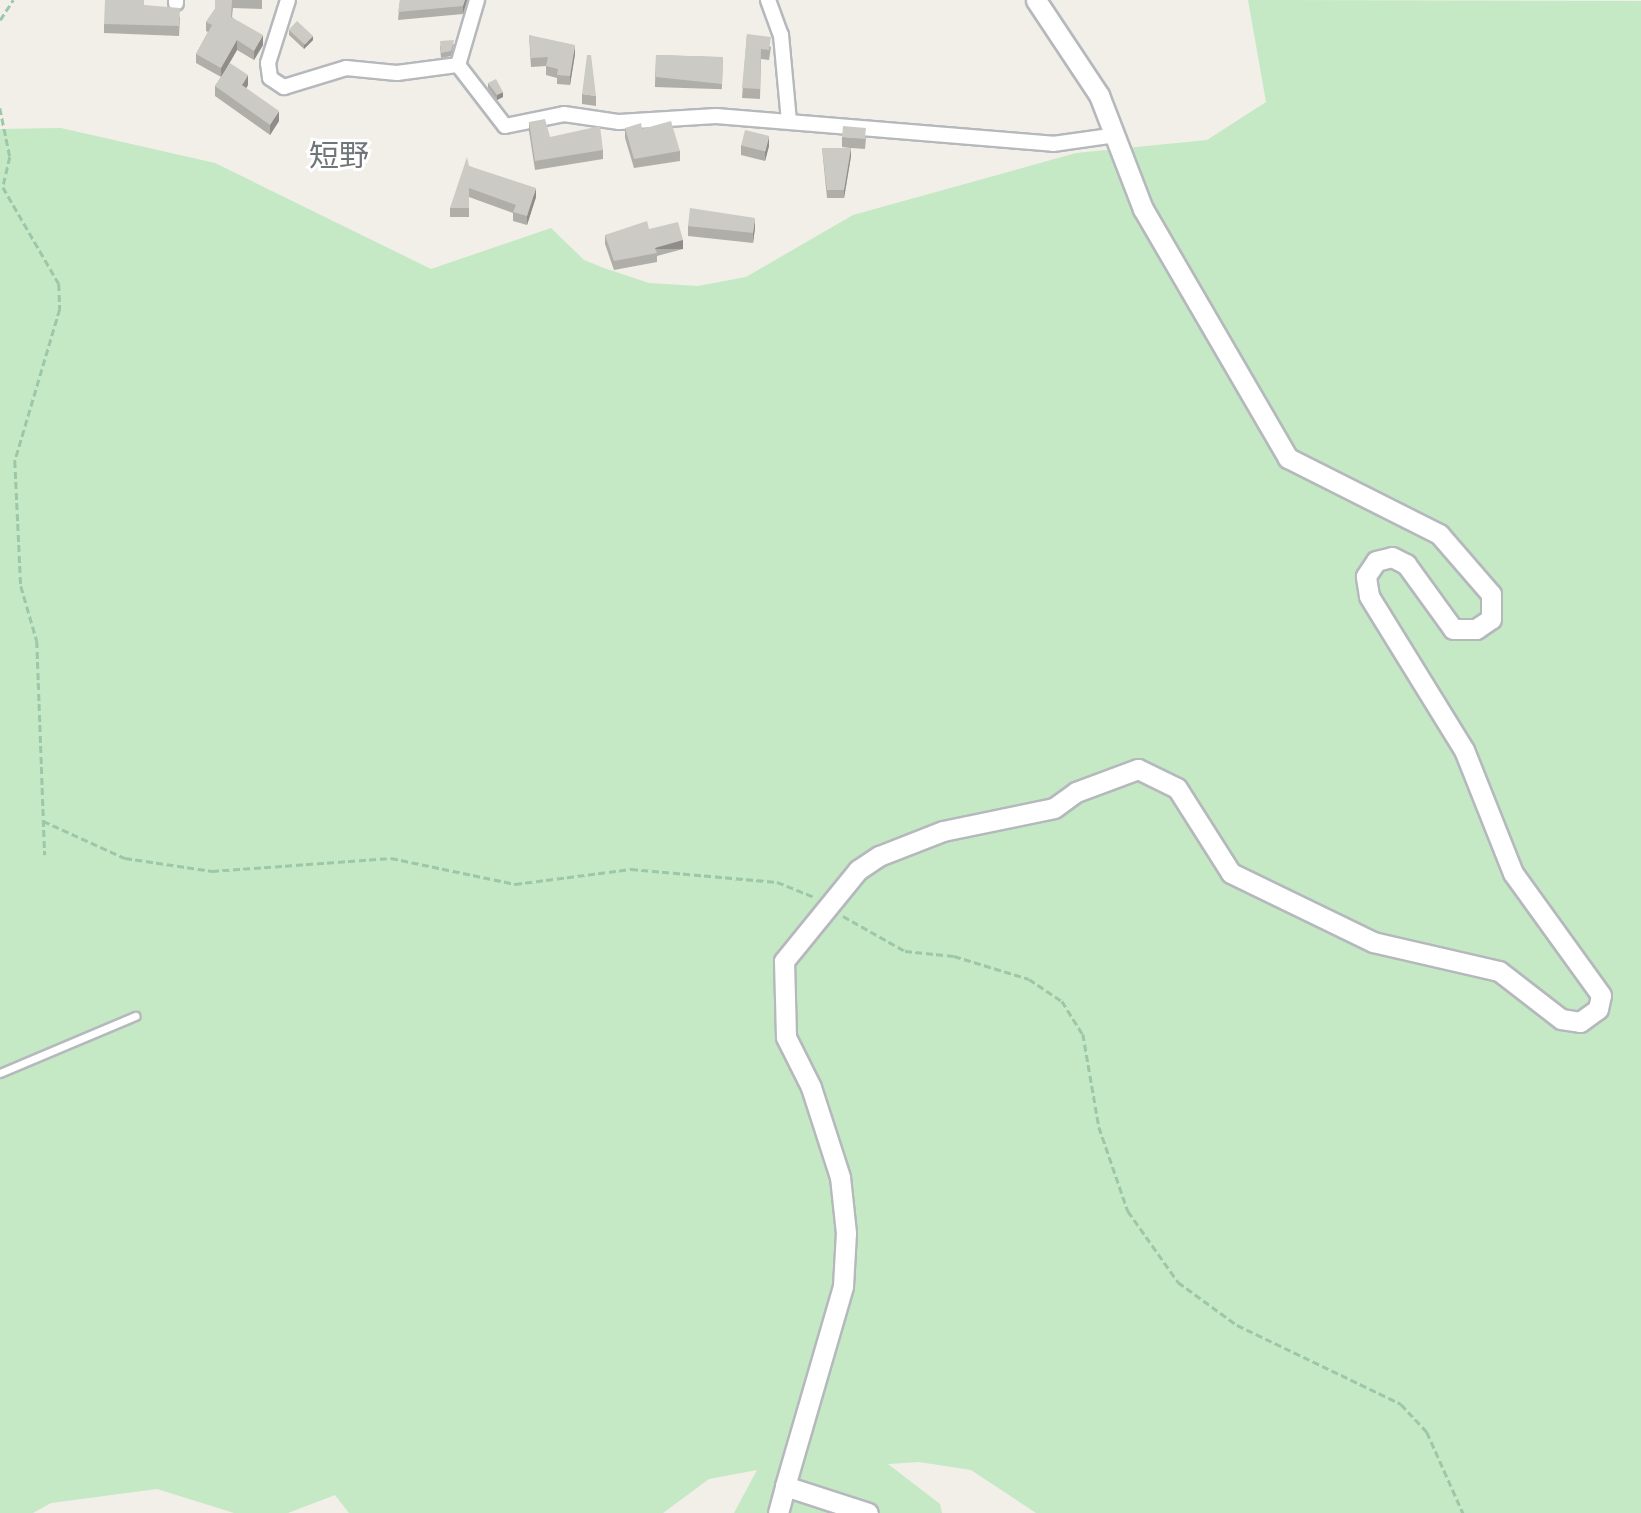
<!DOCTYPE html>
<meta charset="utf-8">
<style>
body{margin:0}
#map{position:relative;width:1641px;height:1513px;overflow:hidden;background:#f1efe8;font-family:"Titillium Web","Noto Sans JP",sans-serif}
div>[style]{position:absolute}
.green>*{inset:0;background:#c5e8c5}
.path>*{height:2.5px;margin-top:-1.25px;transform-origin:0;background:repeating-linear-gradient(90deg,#9cc7a9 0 7px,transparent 0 10.5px)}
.roads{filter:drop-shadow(2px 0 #b5b8bc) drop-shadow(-2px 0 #b5b8bc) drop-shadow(0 2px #b5b8bc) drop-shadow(0 -2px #b5b8bc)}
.service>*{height:7px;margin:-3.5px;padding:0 3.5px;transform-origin:3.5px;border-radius:3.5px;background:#fff}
.minor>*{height:14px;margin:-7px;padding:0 7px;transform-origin:7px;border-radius:7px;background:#fff}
.tertiary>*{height:19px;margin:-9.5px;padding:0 9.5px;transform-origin:9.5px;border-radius:9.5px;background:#fff}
.wall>*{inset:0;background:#afaea9;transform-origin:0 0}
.shaded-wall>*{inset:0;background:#8f8d8a;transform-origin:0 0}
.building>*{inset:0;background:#cccac5;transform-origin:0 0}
span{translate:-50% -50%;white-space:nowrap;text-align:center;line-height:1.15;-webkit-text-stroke:6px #fff;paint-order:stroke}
.quarter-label{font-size:30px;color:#70757a}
</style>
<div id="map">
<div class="green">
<i style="clip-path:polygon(1248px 0,1641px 1px,1641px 1513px,1036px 1513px,971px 1470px,919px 1462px,888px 1464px,940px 1504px,942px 1513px,734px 1513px,757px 1470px,709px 1479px,663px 1513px,349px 1513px,335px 1495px,288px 1513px,234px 1513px,157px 1489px,51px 1503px,33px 1513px,0 1513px,0 129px,61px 128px,215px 163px,431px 269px,551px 228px,584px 260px,604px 268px,649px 283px,698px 286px,746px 277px,853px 215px,1076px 153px,1207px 140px,1266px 102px)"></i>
</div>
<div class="path">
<i style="left:0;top:20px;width:24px;rotate:-57deg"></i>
<i style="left:0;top:108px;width:50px;rotate:78.5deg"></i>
<i style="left:10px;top:157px;width:31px;rotate:103deg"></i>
<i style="left:3px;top:187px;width:112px;rotate:60deg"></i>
<i style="left:59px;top:284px;width:25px;rotate:88deg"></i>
<i style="left:60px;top:309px;width:159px;rotate:106.5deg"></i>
<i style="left:15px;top:461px;width:125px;rotate:87.3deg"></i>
<i style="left:21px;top:586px;width:57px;rotate:73.8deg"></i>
<i style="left:37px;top:641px;width:214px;rotate:87.9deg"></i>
<i style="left:43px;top:821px;width:90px;rotate:24.3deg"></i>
<i style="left:125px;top:858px;width:88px;rotate:8.5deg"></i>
<i style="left:212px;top:871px;width:179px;rotate:-4.2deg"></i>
<i style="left:391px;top:858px;width:127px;rotate:11.8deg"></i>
<i style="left:515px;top:884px;width:117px;rotate:-7.4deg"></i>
<i style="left:631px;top:869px;width:147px;rotate:5.1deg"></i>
<i style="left:777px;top:882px;width:40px;rotate:22deg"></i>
<i style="left:843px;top:916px;width:71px;rotate:29.4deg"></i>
<i style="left:905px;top:951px;width:49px;rotate:5.8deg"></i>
<i style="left:954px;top:956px;width:78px;rotate:17deg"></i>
<i style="left:1029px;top:979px;width:40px;rotate:34deg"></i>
<i style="left:1062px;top:1001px;width:39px;rotate:58deg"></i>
<i style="left:1083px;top:1034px;width:94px;rotate:80.2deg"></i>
<i style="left:1099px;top:1127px;width:89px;rotate:71deg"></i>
<i style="left:1128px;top:1211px;width:87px;rotate:54.8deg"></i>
<i style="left:1178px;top:1282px;width:73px;rotate:36.1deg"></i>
<i style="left:1237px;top:1325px;width:182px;rotate:25.7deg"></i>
<i style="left:1401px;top:1404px;width:38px;rotate:47deg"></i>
<i style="left:1427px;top:1432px;width:89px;rotate:66deg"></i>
</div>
<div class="roads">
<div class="service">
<i style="left:0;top:1073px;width:147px;rotate:-22.9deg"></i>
</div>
<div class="minor">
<i style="left:176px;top:0;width:3px;rotate:90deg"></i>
<i style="left:288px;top:0;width:66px;rotate:107.6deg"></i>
<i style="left:268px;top:63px;width:15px;rotate:82deg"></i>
<i style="left:270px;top:78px;width:17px;rotate:33deg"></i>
<i style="left:284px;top:87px;width:65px;rotate:-17deg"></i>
<i style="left:346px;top:68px;width:51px;rotate:5.6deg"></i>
<i style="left:397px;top:73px;width:62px;rotate:-7.5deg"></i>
<i style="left:768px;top:0;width:37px;rotate:70deg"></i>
<i style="left:781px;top:35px;width:86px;rotate:84.7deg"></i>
<i style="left:458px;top:65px;width:77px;rotate:52.4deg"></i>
<i style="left:505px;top:126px;width:60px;rotate:-11.5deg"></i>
<i style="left:564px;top:114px;width:56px;rotate:8.3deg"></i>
<i style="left:619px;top:122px;width:97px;rotate:-3.5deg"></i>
<i style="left:716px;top:116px;width:338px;rotate:4.7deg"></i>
<i style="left:1053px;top:144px;width:58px;rotate:-8deg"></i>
<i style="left:458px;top:65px;width:68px;rotate:-73.7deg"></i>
</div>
<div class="tertiary">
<i style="left:785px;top:1486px;width:208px;rotate:-73.8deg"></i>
<i style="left:843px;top:1286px;width:53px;rotate:-86.8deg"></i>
<i style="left:846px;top:1233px;width:56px;rotate:-96.1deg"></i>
<i style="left:840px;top:1177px;width:95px;rotate:-107.9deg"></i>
<i style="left:811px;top:1087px;width:56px;rotate:-116.6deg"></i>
<i style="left:786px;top:1037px;width:76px;rotate:-91.5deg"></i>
<i style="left:784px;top:961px;width:117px;rotate:-50.9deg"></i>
<i style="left:858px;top:870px;width:25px;rotate:-34deg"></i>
<i style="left:879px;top:856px;width:69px;rotate:-21.3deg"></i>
<i style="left:943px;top:831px;width:113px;rotate:-11.7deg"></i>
<i style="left:1054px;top:808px;width:27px;rotate:-36deg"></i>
<i style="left:1076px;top:792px;width:66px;rotate:-20.4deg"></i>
<i style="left:1138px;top:769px;width:43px;rotate:26deg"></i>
<i style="left:1177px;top:788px;width:101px;rotate:57.6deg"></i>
<i style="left:1231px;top:873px;width:158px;rotate:25.9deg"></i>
<i style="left:1373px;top:942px;width:129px;rotate:13deg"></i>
<i style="left:1499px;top:971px;width:78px;rotate:37.7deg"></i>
<i style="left:1561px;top:1019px;width:19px;rotate:9deg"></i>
<i style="left:1580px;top:1022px;width:22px;rotate:-36deg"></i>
<i style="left:1598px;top:1009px;width:14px;rotate:-78deg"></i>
<i style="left:1601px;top:995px;width:150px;rotate:-125.8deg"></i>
<i style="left:1513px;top:873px;width:132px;rotate:-111.7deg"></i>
<i style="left:1464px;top:750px;width:181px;rotate:-121.7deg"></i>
<i style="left:1369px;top:596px;width:20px;rotate:-99deg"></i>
<i style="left:1366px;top:576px;width:18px;rotate:-56deg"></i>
<i style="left:1376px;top:561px;width:16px;rotate:-14deg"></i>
<i style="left:1392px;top:557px;width:16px;rotate:27deg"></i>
<i style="left:1406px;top:564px;width:80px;rotate:54.1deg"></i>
<i style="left:1453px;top:629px;width:23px"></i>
<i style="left:1476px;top:629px;width:18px;rotate:-34deg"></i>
<i style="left:1491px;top:619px;width:25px;rotate:-90deg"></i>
<i style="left:1491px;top:594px;width:79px;rotate:-130.9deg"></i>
<i style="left:1439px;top:534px;width:169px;rotate:-153.3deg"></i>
<i style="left:1288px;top:458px;width:288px;rotate:-120.2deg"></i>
<i style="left:1143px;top:209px;width:122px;rotate:-111.1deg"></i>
<i style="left:1099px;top:95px;width:114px;rotate:-123.6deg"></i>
<i style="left:778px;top:1513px;width:28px;rotate:-75deg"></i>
<i style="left:785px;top:1486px;width:87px;rotate:18deg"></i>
</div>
</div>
<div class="wall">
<i style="clip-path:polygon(215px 0,262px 0,262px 9px,233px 8px,232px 17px,263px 45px,254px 60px,237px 50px,222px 75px,248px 85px,246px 89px,279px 121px,270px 135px,215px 96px,215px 86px,221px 77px,196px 63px,196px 54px,208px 32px,206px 31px,206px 22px,215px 9px)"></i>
<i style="clip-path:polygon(400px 0,467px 0,463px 14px,398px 20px)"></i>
<i style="clip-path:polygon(144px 5px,180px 17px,179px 36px,104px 33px,104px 24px)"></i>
<i style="clip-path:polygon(289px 30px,313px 40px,304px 49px,289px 35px)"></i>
<i style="clip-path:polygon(747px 34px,771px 47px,769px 60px,761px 59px,760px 99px,742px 98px)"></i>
<i style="clip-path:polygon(529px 35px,575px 54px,570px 85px,557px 84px,557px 78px,546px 75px,546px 66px,531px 67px)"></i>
<i style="clip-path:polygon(454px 44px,451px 56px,441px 58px,440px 46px)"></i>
<i style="left:656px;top:55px;width:67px;height:32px;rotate:2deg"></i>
<i style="clip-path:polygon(488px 83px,503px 97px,497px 100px,488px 88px)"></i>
<i style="clip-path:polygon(582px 94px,596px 96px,596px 106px,582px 104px)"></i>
<i style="clip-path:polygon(529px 122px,550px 137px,603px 150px,603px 159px,535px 170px,529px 131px)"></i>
<i style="clip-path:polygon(625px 128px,642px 129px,680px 151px,680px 161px,634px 168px,625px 138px)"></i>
<i style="clip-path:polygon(842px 137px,866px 138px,865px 149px,851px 148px,851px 156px,844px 198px,827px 198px,822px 148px,850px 148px,842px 147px)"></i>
<i style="clip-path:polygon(741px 145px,769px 146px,765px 161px,741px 155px)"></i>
<i style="clip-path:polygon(469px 166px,536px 197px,527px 225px,513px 221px,513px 213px,469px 197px,469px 217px,450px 217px,450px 208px)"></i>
<i style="clip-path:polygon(688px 226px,755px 228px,753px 243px,688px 236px)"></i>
<i style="clip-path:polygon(649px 229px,683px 249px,657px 256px,657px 262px,614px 270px,605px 244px,605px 235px)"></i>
</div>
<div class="shaded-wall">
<i style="clip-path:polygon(465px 0,467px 0,463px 14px,463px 6px)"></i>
<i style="clip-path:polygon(263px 35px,263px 45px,254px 60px,254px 51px)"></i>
<i style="clip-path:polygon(313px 36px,313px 40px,304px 49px,304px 44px)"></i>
<i style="clip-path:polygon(237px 40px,237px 50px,221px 78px,221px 68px)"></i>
<i style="clip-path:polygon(575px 45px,575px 54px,570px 85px,570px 76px)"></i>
<i style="clip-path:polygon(248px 75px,248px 85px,242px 95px,242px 85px)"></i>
<i style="clip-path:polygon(503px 92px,503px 97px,497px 100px,497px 95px)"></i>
<i style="clip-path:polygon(279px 111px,279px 121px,270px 135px,270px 125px)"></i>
<i style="clip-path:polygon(769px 136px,769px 146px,765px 161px,765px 151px)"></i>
<i style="clip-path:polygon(851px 148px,851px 156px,844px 198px,844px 190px)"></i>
<i style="clip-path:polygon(536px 188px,536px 197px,527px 225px,527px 216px)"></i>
<i style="clip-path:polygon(755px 218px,755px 228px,753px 243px,753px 233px)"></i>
<i style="left:683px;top:240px;width:9px;height:29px;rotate:90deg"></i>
</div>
<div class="building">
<i style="clip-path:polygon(105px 0,144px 0,144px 5px,180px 8px,179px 26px,104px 24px)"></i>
<i style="clip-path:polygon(215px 0,232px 0,231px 17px,263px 35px,254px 51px,237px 40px,221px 68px,196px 54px,212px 25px,206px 22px,215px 9px)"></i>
<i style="clip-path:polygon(400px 0,465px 0,463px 6px,398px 12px)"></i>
<i style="left:297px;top:21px;width:22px;height:12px;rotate:43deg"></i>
<i style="clip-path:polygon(747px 34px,771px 37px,769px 50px,761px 49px,760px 89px,742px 88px)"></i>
<i style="clip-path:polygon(529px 35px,575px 45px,570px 76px,557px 75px,558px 69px,546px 66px,548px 57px,531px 58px)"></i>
<i style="clip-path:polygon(454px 40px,451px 51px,441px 53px,440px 41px)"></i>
<i style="clip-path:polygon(587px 55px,591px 55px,596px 96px,582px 94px)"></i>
<i style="clip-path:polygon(656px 55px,723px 57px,722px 84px,656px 77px)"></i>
<i style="clip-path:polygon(230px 63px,248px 75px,242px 85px,279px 111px,270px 125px,215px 86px)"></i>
<i style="clip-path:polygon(496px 79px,503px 92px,497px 95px,488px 83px)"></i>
<i style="clip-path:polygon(545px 119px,550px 137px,600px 126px,603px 150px,535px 161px,529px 122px)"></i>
<i style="clip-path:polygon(671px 121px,680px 151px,634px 159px,625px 128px,641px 123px,642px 129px)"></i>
<i style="left:843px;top:126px;width:23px;height:11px;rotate:5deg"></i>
<i style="left:745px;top:130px;width:25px;height:16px;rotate:14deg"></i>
<i style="clip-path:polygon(822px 148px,851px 148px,844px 190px,827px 190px)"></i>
<i style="clip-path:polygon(467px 157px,469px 166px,536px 188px,527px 216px,513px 212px,516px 205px,469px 188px,469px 208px,450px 208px)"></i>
<i style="clip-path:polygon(690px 208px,755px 218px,753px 233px,688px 226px)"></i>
<i style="clip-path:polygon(647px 221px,649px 229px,678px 222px,683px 240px,655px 248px,657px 253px,614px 261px,605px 235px)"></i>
</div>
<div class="quarter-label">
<span style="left:339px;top:155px">短野</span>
</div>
</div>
